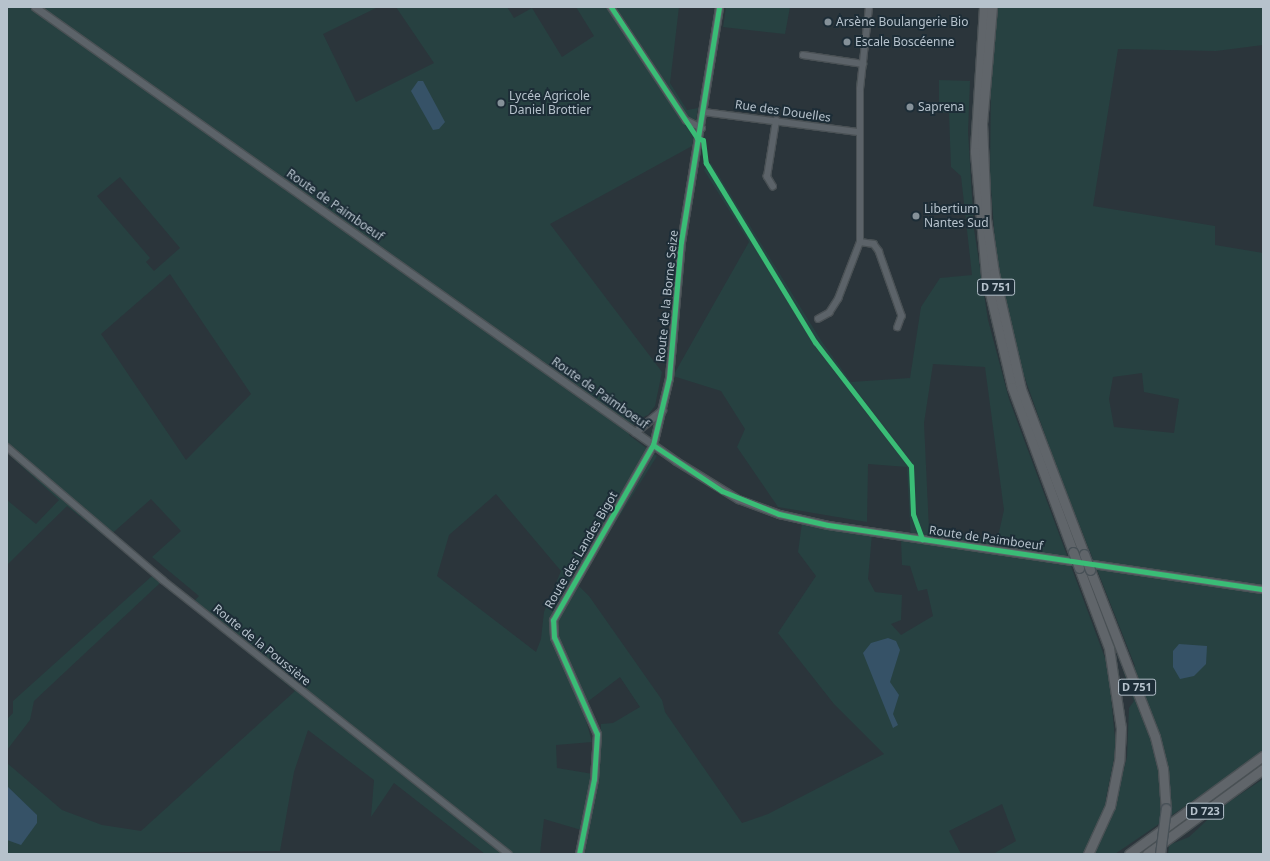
<!DOCTYPE html>
<meta charset="utf-8">
<style>
body{margin:0}
#map{position:relative;width:1270px;height:861px;overflow:hidden;background:#2b353b;font-family:"Noto Sans",sans-serif}
div>[style]{position:absolute}
.green>*{inset:0;background:#274141}
.water>*{inset:0;background:#365267}
.roads{filter:drop-shadow(1px 0 #4a5155) drop-shadow(-1px 0 #4a5155) drop-shadow(0 1px #4a5155) drop-shadow(0 -1px #4a5155)}
.minor>*{height:5.5px;margin:-2.75px;padding:0 2.75px;transform-origin:2.75px;border-radius:2.75px;background:#5c6369}
.tertiary>*{height:7px;margin:-3.5px;padding:0 3.5px;transform-origin:3.5px;border-radius:3.5px;background:#5c6369}
.trunk>*{height:9px;margin:-4.5px;padding:0 4.5px;transform-origin:4.5px;border-radius:4.5px;background:#60656a}
.bridges{filter:drop-shadow(1px 0 #485157) drop-shadow(-1px 0 #485157) drop-shadow(0 1px #485157) drop-shadow(0 -1px #485157)}
.trunk-bridge>*{height:9px;margin:-4.5px;padding:0 4.5px;transform-origin:4.5px;border-radius:4.5px;background:#60656a}
.cycleway>*{height:5px;margin:-2.5px;padding:0 2.5px;transform-origin:2.5px;border-radius:2.5px;background:#3abd76}
.dots>*{width:11px;height:11px;translate:-50% -50%;box-sizing:border-box;border:2px solid #1d2d37;border-radius:50%}
span{translate:-50% -50%;white-space:nowrap;text-align:center;line-height:1.15;-webkit-text-stroke:4px #1d2d37;paint-order:stroke}
.shield-label span{padding:1px 3px;background:#1d2d37;border:1px solid;border-radius:3px;-webkit-text-stroke-width:0}
.shield-label{font-size:11px;color:#b6c2cc;font-weight:700}
.poi-label{font-size:12px;color:#b6c2cc}
.left{translate:0 -50%;text-align:left}
.street-label{font-size:12px;color:#b6c2cc}
.frame{position:absolute;inset:0;border:8px solid #b6c2cc;pointer-events:none}
</style>
<div id="map">
<div class="green">
<i style="clip-path:polygon(evenodd,7px 7px,378px 7px,323px 34px,356px 102px,434px 63px,396px 7px,507px 7px,514px 18px,532px 8px,562px 57px,594px 36px,576px 7px,679px 7px,670px 83px,687px 110px,698px 108px,692px 146px,550px 224px,662px 372px,655px 406px,648px 415px,636px 420px,629px 435px,657px 456px,577px 584px,589px 596px,662px 700px,665px 712px,742px 823px,768px 814px,884px 754px,834px 704px,778px 633px,816px 576px,798px 552px,802px 523px,872px 534px,868px 579px,875px 592px,902px 595px,901px 620px,891px 624px,901px 635px,933px 616px,927px 589px,918px 591px,910px 566px,902px 565px,901px 540px,911px 541px,907px 467px,868px 464px,867px 522px,778px 507px,737px 447px,745px 429px,721px 391px,673px 376px,749px 242px,704px 170px,711px 163px,822px 342px,851px 382px,910px 378px,921px 307px,940px 278px,972px 275px,961px 176px,951px 167px,949px 113px,939px 112px,939px 80px,970px 81px,968px 132px,974px 229px,988px 320px,1009px 399px,1108px 666px,1116px 749px,1106px 798px,1111px 819px,1127px 757px,1129px 708px,1134px 701px,1123px 671px,1135px 666px,1055px 463px,1022px 370px,1007px 312px,996px 255px,990px 176px,991px 82px,997px 7px,1263px 7px,1263px 45px,1216px 51px,1118px 49px,1093px 206px,1215px 226px,1215px 245px,1263px 253px,1263px 753px,1115px 854px,993px 854px,1016px 841px,1002px 804px,949px 831px,961px 854px,582px 854px,588px 832px,544px 819px,540px 854px,485px 854px,394px 783px,371px 817px,374px 780px,308px 730px,294px 772px,280px 851px,7px 854px,7px 763px,62px 810px,102px 825px,141px 831px,295px 691px,190px 606px,199px 596px,152px 557px,181px 531px,151px 499px,107px 538px,67px 506px,7px 565px,7px 500px,36px 524px,59px 500px,7px 453px,7px 7px,120px 177px,180px 248px,154px 271px,146px 262px,150px 258px,97px 196px,120px 177px,7px 7px,170px 274px,251px 394px,186px 460px,101px 334px,170px 274px,7px 7px,933px 364px,985px 367px,1004px 510px,997px 541px,929px 530px,924px 423px,933px 364px,7px 7px,1142px 373px,1144px 392px,1179px 399px,1174px 433px,1114px 427px,1109px 399px,1113px 377px,1142px 373px,7px 7px,496px 494px,561px 571px,544px 612px,541px 639px,536px 652px,437px 576px,449px 535px,496px 494px,7px 7px,620px 677px,640px 707px,613px 723px,601px 724px,599px 775px,557px 768px,556px 745px,592px 742px,582px 706px,620px 677px)"></i>
<i style="clip-path:polygon(726px 7px,790px 7px,785px 34px,723px 27px)"></i>
<i style="clip-path:polygon(152px 576px,160px 583px,34px 701px,30px 720px,7px 750px,7px 719px,13px 713px,13px 701px)"></i>
<i style="clip-path:polygon(1263px 779px,1263px 854px,1168px 854px,1169px 845px,1189px 837px,1220px 808px)"></i>
</div>
<div class="water">
<i style="clip-path:polygon(418px 81px,423px 81px,445px 122px,439px 129px,433px 130px,411px 91px)"></i>
<i style="clip-path:polygon(888px 638px,896px 641px,900px 650px,890px 682px,899px 695px,893px 714px,898px 725px,893px 728px,863px 653px,871px 643px)"></i>
<i style="clip-path:polygon(1179px 644px,1207px 646px,1206px 664px,1194px 676px,1180px 679px,1173px 667px,1173px 651px)"></i>
<i style="clip-path:polygon(7px 786px,37px 815px,37px 823px,21px 845px,7px 840px)"></i>
</div>
<div class="roads">
<div class="minor">
<i style="left:611px;top:7px;width:136px;rotate:56.4deg"></i>
<i style="left:686px;top:120px;width:18px;rotate:27deg"></i>
<i style="left:803px;top:55px;width:61px;rotate:8.5deg"></i>
<i style="left:704px;top:112px;width:155px;rotate:7.4deg"></i>
<i style="left:773px;top:187px;width:12px;rotate:-121deg"></i>
<i style="left:767px;top:177px;width:57px;rotate:-80.9deg"></i>
<i style="left:860px;top:242px;width:14px;rotate:8deg"></i>
<i style="left:874px;top:244px;width:9px;rotate:54deg"></i>
<i style="left:879px;top:251px;width:69px;rotate:70.5deg"></i>
<i style="left:902px;top:316px;width:12px;rotate:110deg"></i>
<i style="left:818px;top:319px;width:13px;rotate:-29deg"></i>
<i style="left:829px;top:313px;width:17px;rotate:-57deg"></i>
<i style="left:838px;top:299px;width:61px;rotate:-68.9deg"></i>
<i style="left:860px;top:242px;width:153px;rotate:-90deg"></i>
<i style="left:860px;top:89px;width:82px;rotate:-83.7deg"></i>
<i style="left:7px;top:447px;width:205px;rotate:40.4deg"></i>
<i style="left:163px;top:580px;width:441px;rotate:38.4deg"></i>
</div>
<div class="tertiary">
<i style="left:35px;top:7px;width:785px;rotate:35.31deg"></i>
<i style="left:676px;top:461px;width:73px;rotate:31.5deg"></i>
<i style="left:738px;top:499px;width:44px;rotate:20.1deg"></i>
<i style="left:779px;top:514px;width:50px;rotate:12.7deg"></i>
<i style="left:828px;top:525px;width:440px;rotate:8.4deg"></i>
<i style="left:635px;top:432px;width:35px;rotate:-39deg"></i>
<i style="left:579px;top:854px;width:76px;rotate:-78.7deg"></i>
<i style="left:594px;top:779px;width:45px;rotate:-86.2deg"></i>
<i style="left:597px;top:734px;width:106px;rotate:-113.9deg"></i>
<i style="left:554px;top:637px;width:17px;rotate:-93deg"></i>
<i style="left:553px;top:620px;width:202px;rotate:-60.3deg"></i>
<i style="left:653px;top:445px;width:69px;rotate:-76.6deg"></i>
<i style="left:669px;top:378px;width:137px;rotate:-85deg"></i>
<i style="left:681px;top:242px;width:238px;rotate:-80.8deg"></i>
</div>
<div class="trunk">
<i style="left:984px;top:7px;width:145px;rotate:93.6deg"></i>
<i style="left:975px;top:152px;width:124px;rotate:84.9deg"></i>
<i style="left:986px;top:276px;width:114px;rotate:76.8deg"></i>
<i style="left:1012px;top:387px;width:176px;rotate:69.7deg"></i>
<i style="left:992px;top:7px;width:116px;rotate:94.9deg"></i>
<i style="left:982px;top:123px;width:96px;rotate:87.6deg"></i>
<i style="left:986px;top:219px;width:55px;rotate:81.6deg"></i>
<i style="left:994px;top:273px;width:119px;rotate:76.9deg"></i>
<i style="left:1021px;top:389px;width:177px;rotate:69.1deg"></i>
<i style="left:1079px;top:568px;width:85px;rotate:69.4deg"></i>
<i style="left:1109px;top:648px;width:81px;rotate:81.5deg"></i>
<i style="left:1121px;top:728px;width:33px;rotate:93deg"></i>
<i style="left:1119px;top:761px;width:46px;rotate:101.3deg"></i>
<i style="left:1110px;top:806px;width:53px;rotate:114.6deg"></i>
<i style="left:1090px;top:570px;width:179px;rotate:68.7deg"></i>
<i style="left:1155px;top:737px;width:33px;rotate:76deg"></i>
<i style="left:1163px;top:769px;width:39px;rotate:86deg"></i>
<i style="left:1129px;top:854px;width:166px;rotate:-36.2deg"></i>
<i style="left:1147px;top:854px;width:144px;rotate:-36.2deg"></i>
</div>
</div>
<div class="bridges">
<div class="trunk-bridge">
<i style="left:1073px;top:552px;width:17px;rotate:69deg"></i>
<i style="left:1084px;top:554px;width:17px;rotate:69deg"></i>
<i style="left:1160px;top:854px;width:46px;rotate:-82.6deg"></i>
</div>
</div>
<div class="cycleway">
<i style="left:611px;top:7px;width:157px;rotate:56.7deg"></i>
<i style="left:697px;top:138px;width:6px;rotate:18deg"></i>
<i style="left:703px;top:140px;width:23px;rotate:83deg"></i>
<i style="left:706px;top:163px;width:210px;rotate:58.7deg"></i>
<i style="left:815px;top:342px;width:157px;rotate:52.3deg"></i>
<i style="left:911px;top:466px;width:48px;rotate:87.6deg"></i>
<i style="left:913px;top:514px;width:27px;rotate:70deg"></i>
<i style="left:653px;top:445px;width:83px;rotate:33.7deg"></i>
<i style="left:722px;top:491px;width:61px;rotate:22deg"></i>
<i style="left:779px;top:514px;width:50px;rotate:12.7deg"></i>
<i style="left:828px;top:525px;width:440px;rotate:8.4deg"></i>
<i style="left:579px;top:854px;width:76px;rotate:-78.7deg"></i>
<i style="left:594px;top:779px;width:45px;rotate:-86.2deg"></i>
<i style="left:597px;top:734px;width:106px;rotate:-113.9deg"></i>
<i style="left:554px;top:637px;width:17px;rotate:-93deg"></i>
<i style="left:553px;top:620px;width:202px;rotate:-60.3deg"></i>
<i style="left:653px;top:445px;width:69px;rotate:-76.6deg"></i>
<i style="left:669px;top:378px;width:137px;rotate:-85deg"></i>
<i style="left:681px;top:242px;width:238px;rotate:-80.8deg"></i>
</div>
<div class="dots">
<i style="left:828px;top:22px;background:#859199"></i>
<i style="left:847px;top:42px;background:#859199"></i>
<i style="left:501px;top:103px;background:#859199"></i>
<i style="left:910px;top:107px;background:#859199"></i>
<i style="left:916px;top:216px;background:#859199"></i>
</div>
<div class="shield-label">
<span style="left:996px;top:287px">D 751</span>
<span style="left:1137px;top:687px">D 751</span>
<span style="left:1205px;top:811px">D 723</span>
</div>
<div class="poi-label">
<span class="left" style="left:836px;top:22px">Arsène Boulangerie Bio</span>
<span class="left" style="left:855px;top:42px">Escale Boscéenne</span>
<span class="left" style="left:509px;top:103px">Lycée Agricole<br>Daniel Brottier</span>
<span class="left" style="left:918px;top:107px">Saprena</span>
<span class="left" style="left:924px;top:216px">Libertium<br>Nantes Sud</span>
</div>
<div class="street-label">
<span style="left:783px;top:111px;rotate:8deg">Rue des Douelles</span>
<span style="left:335px;top:205px;rotate:35deg">Route de Paimboeuf</span>
<span style="left:667px;top:296px;rotate:-84deg">Route de la Borne Seize</span>
<span style="left:600px;top:393px;rotate:35deg">Route de Paimboeuf</span>
<span style="left:986px;top:538px;rotate:8deg">Route de Paimboeuf</span>
<span style="left:581px;top:550px;rotate:-60deg">Route des Landes Bigot</span>
<span style="left:262px;top:645px;rotate:39deg">Route de la Poussière</span>
</div>
<div class="frame"></div>
</div>
